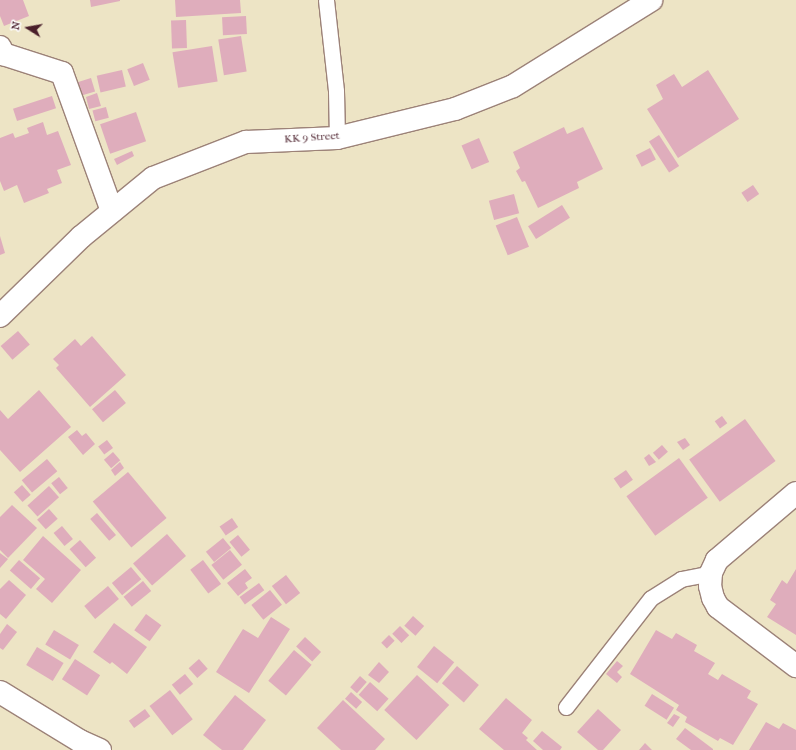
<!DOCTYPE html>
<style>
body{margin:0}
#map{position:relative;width:796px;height:750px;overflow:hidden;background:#ede4c5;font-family:"IM FELL French Canon",serif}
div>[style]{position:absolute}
.building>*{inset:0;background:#dfadbc;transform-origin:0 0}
.roads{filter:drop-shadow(1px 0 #9c8278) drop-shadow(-1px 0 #9c8278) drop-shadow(0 1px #9c8278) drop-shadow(0 -1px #9c8278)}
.service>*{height:15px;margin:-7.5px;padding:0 7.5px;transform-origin:7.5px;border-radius:7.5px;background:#fff}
.minor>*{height:22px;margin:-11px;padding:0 11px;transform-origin:11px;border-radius:11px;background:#fff}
.secondary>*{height:22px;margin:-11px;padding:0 11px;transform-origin:11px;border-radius:11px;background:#fff}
span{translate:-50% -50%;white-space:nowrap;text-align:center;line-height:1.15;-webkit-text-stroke:4px #fff;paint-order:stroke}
.street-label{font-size:11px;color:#4a1f2b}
.north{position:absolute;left:8px;top:8px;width:40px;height:40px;-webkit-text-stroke:3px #fff;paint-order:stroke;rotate:281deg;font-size:11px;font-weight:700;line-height:16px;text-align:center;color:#4a1f2b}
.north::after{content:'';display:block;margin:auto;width:14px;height:18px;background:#4a1f2b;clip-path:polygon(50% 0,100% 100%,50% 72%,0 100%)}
</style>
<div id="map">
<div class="building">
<i style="clip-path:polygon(0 0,23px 0,29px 16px,4px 26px,0 16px)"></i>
<i style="clip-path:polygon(90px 0,120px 0,120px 1px,91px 7px)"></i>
<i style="clip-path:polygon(175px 0,240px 0,241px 13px,176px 17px)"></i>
<i style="left:246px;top:16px;width:18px;height:24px;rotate:87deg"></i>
<i style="left:186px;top:20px;width:28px;height:15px;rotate:88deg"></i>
<i style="left:241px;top:36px;width:36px;height:23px;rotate:81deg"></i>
<i style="left:212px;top:46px;width:36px;height:40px;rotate:81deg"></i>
<i style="left:143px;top:63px;width:18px;height:17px;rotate:68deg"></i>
<i style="left:122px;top:70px;width:17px;height:26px;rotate:77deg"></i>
<i style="clip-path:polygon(708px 70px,739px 119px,678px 158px,647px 109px,663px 99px,656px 85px,674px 74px,682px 87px)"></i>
<i style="left:91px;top:78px;width:14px;height:15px;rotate:73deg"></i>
<i style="clip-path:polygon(97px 93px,101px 106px,89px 109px,86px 97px)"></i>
<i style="left:52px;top:96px;width:13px;height:41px;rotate:72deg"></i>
<i style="left:106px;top:107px;width:11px;height:14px;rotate:75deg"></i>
<i style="left:136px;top:112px;width:31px;height:38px;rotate:71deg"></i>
<i style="clip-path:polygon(43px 122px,47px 135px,58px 131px,71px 165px,57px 170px,62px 183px,47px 189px,49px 193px,24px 203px,17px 185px,4px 191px,0 181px,0 138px,13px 133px,15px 138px,29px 133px,27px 128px)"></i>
<i style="clip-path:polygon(564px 127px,567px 134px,583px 127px,603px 169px,577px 182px,579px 188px,538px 208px,525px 181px,522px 182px,516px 171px,520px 168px,513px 152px)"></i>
<i style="left:659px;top:135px;width:37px;height:12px;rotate:57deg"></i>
<i style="left:479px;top:138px;width:26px;height:19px;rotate:67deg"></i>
<i style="left:650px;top:148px;width:13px;height:16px;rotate:63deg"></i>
<i style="clip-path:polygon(132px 151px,134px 156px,117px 165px,114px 159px)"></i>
<i style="left:753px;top:185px;width:11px;height:14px;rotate:56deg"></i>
<i style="left:514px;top:194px;width:20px;height:26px;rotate:75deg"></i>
<i style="left:562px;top:205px;width:15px;height:40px;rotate:58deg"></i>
<i style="left:517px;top:217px;width:32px;height:23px;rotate:68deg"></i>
<i style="clip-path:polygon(0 236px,5px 253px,0 255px)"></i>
<i style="left:18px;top:331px;width:18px;height:23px;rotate:49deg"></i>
<i style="clip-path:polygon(92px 336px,126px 375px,90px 407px,56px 368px,59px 365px,53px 359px,75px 339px,81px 346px)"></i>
<i style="clip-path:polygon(39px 390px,71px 427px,20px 472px,0 450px,0 410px,8px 419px)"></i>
<i style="left:115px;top:390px;width:17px;height:30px;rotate:50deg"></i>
<i style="left:722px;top:416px;width:9px;height:9px;rotate:54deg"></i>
<i style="left:745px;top:419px;width:52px;height:69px;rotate:54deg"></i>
<i style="clip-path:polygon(77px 430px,82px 436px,86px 433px,95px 444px,83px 455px,68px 437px)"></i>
<i style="clip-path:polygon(685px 438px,690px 445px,683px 450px,677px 442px)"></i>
<i style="left:107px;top:440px;width:10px;height:11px;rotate:53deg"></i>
<i style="left:662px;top:445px;width:9px;height:12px;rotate:49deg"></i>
<i style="left:113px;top:452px;width:11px;height:12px;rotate:49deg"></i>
<i style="clip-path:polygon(649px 454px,656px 462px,649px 466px,644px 458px)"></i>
<i style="left:679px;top:458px;width:49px;height:65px;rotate:54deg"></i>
<i style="left:47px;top:459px;width:16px;height:33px;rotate:50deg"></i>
<i style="clip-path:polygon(120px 462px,124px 468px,115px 476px,111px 470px)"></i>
<i style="left:626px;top:470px;width:12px;height:15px;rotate:55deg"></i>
<i style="left:128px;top:472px;width:60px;height:46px;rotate:50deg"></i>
<i style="left:59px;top:477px;width:14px;height:10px;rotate:51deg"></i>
<i style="left:22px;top:485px;width:13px;height:11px;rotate:48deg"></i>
<i style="left:49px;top:486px;width:15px;height:29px;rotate:48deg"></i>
<i style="clip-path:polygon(12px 505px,37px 528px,8px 558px,0 550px,0 517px)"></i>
<i style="left:49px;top:509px;width:13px;height:16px;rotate:48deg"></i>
<i style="left:97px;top:513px;width:29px;height:9px;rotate:49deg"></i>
<i style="left:232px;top:518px;width:11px;height:15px;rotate:56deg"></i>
<i style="left:62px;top:526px;width:17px;height:11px;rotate:50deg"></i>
<i style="left:167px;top:534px;width:29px;height:45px;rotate:49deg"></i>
<i style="left:238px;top:535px;width:19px;height:11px;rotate:51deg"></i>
<i style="clip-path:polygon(43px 536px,81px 570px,52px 603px,36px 589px,45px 579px,23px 560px)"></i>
<i style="left:223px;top:538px;width:13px;height:22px;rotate:51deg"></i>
<i style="left:80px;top:540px;width:24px;height:14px;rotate:48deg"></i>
<i style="left:230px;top:550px;width:19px;height:24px;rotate:51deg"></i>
<i style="clip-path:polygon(0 553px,8px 559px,0 568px)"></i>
<i style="left:19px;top:560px;width:28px;height:14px;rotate:41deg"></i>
<i style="left:203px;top:560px;width:30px;height:16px;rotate:53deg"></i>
<i style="left:131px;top:567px;width:16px;height:25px;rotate:50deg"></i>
<i style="clip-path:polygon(245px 569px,252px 578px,245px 583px,248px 588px,238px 596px,227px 583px)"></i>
<i style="clip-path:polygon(796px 569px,796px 635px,767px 617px,776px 604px,770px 600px,782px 580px,787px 584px)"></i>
<i style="left:286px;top:575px;width:23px;height:18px;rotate:52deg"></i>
<i style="clip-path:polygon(9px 580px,26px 595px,6px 619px,0 614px,0 589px)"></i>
<i style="left:143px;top:581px;width:13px;height:25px;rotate:51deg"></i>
<i style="left:259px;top:583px;width:9px;height:24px;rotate:54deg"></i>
<i style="left:108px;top:586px;width:17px;height:31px;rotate:50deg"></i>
<i style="left:270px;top:590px;width:19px;height:24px;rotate:51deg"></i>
<i style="left:146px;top:614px;width:19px;height:20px;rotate:36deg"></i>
<i style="left:413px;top:616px;width:15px;height:13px;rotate:42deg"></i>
<i style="clip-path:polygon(271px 617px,290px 629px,249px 693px,216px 672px,243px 629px,258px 638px)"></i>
<i style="clip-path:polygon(114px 623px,147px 647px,127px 674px,112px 662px,110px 664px,93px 652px)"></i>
<i style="clip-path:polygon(7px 624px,17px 632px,3px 650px,0 648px,0 634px)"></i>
<i style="left:400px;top:626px;width:13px;height:11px;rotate:45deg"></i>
<i style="left:54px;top:630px;width:29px;height:17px;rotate:31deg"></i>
<i style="clip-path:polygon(656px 630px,672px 639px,676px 633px,697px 645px,694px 651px,715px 663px,708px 674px,718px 680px,722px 674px,751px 691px,747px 698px,758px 704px,733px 745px,720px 738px,718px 741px,685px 722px,687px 717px,676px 710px,679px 705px,630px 674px)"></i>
<i style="left:389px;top:635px;width:8px;height:11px;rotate:45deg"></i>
<i style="left:305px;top:637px;width:22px;height:13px;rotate:43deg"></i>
<i style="left:434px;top:646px;width:26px;height:27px;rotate:39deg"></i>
<i style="left:37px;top:647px;width:31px;height:21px;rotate:31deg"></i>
<i style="left:294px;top:650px;width:23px;height:40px;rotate:40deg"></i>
<i style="left:75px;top:659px;width:30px;height:24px;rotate:33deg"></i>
<i style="left:199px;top:659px;width:13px;height:14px;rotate:48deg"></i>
<i style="clip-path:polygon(617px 661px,623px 666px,617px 672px,622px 677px,617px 683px,606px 674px)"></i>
<i style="clip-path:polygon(379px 662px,389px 672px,379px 683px,368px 675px)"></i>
<i style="left:457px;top:666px;width:29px;height:23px;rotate:41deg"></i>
<i style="left:185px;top:674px;width:13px;height:17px;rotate:51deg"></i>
<i style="left:417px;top:675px;width:44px;height:48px;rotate:43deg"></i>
<i style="left:360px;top:676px;width:9px;height:15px;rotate:41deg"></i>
<i style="left:370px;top:682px;width:25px;height:17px;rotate:42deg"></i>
<i style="left:170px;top:690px;width:37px;height:26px;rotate:52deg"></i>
<i style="left:351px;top:692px;width:15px;height:9px;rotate:42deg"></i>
<i style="left:652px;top:694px;width:26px;height:14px;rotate:32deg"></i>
<i style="clip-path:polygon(235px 695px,266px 720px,243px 750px,222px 750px,203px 735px)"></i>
<i style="clip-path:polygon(506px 698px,532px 720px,522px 733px,528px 738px,526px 740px,537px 750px,504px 750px,479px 729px)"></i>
<i style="clip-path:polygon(343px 700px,385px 739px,375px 750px,341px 750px,317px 728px)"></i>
<i style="left:145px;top:709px;width:9px;height:20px;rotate:54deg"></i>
<i style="clip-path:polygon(598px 709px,621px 730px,603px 750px,598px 750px,577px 732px)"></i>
<i style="clip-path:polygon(674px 714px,680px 717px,673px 727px,667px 723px)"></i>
<i style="clip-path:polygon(766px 722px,779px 729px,783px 723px,796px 730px,796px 750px,749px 750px)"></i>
<i style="clip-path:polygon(685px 728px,713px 749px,713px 750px,691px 750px,676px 739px)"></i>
<i style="clip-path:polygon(542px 731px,562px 747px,560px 750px,543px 750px,533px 741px)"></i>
<i style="clip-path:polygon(645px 743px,652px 750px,639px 750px)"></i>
</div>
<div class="roads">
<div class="service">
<i style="left:326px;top:0;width:92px;rotate:83.7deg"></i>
<i style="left:336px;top:91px;width:47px;rotate:88.8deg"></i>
<i style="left:566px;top:707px;width:138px;rotate:-52.1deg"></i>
<i style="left:651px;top:598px;width:36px;rotate:-32deg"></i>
<i style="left:681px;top:579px;width:31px;rotate:-11deg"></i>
</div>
<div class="minor">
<i style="left:0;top:47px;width:8px;rotate:67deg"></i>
<i style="left:3px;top:54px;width:62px;rotate:17.9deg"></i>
<i style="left:62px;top:73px;width:147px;rotate:70.1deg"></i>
<i style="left:0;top:316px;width:113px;rotate:-44.3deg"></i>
<i style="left:81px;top:237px;width:93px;rotate:-39.3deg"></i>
<i style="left:153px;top:178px;width:100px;rotate:-21.2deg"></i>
<i style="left:246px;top:142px;width:91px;rotate:-2.5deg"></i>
<i style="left:337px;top:138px;width:122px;rotate:-13.8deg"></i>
<i style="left:455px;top:109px;width:62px;rotate:-21.6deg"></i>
<i style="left:513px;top:86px;width:163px;rotate:-31.9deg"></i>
<i style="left:796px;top:493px;width:104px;rotate:139.7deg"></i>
<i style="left:717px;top:560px;width:14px;rotate:115deg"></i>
<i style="left:711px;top:573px;width:13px;rotate:94deg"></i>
<i style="left:710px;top:586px;width:12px;rotate:76deg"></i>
<i style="left:713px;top:598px;width:10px;rotate:61deg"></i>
<i style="left:718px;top:607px;width:98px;rotate:37.1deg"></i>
</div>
<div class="secondary">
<i style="left:0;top:692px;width:94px;rotate:31.5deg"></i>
<i style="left:80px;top:741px;width:22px;rotate:24deg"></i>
</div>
</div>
<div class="street-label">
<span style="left:312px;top:138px;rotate:-4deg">KK 9 Street</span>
</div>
<div class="north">N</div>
</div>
